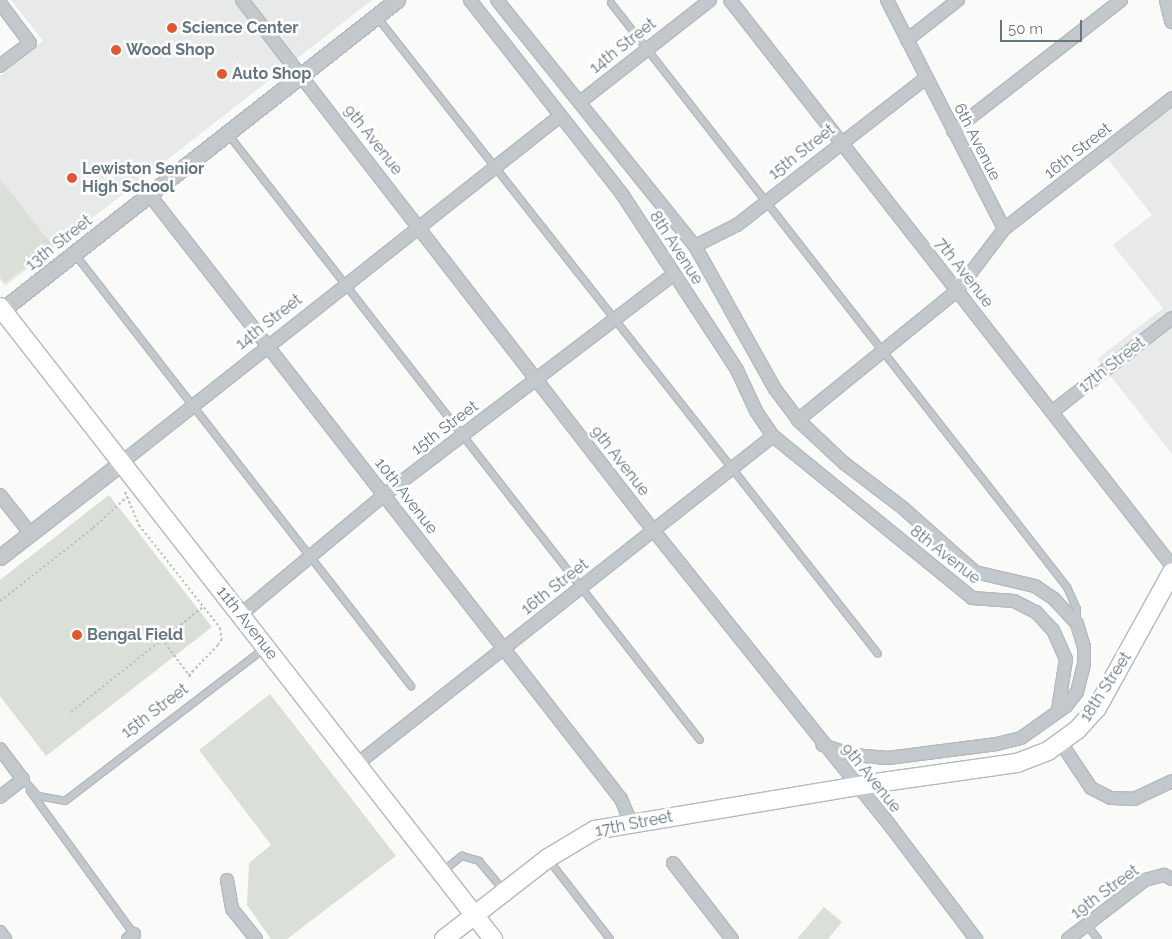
<!DOCTYPE html>
<style>
body{margin:0}
#map{position:relative;width:1172px;height:939px;overflow:hidden;background:#fafaf8;font-family:Raleway,sans-serif}
div>[style]{position:absolute}
.built>*{inset:0;background:#e8e9e9}
.green>*{inset:0;background:#dadfd7}
.path>*{height:2px;margin-top:-1px;transform-origin:0;background:repeating-linear-gradient(90deg,#bbbfc2 0 2.5px,transparent 0 5px)}
.roads{filter:drop-shadow(1px 0 #b3babf) drop-shadow(-1px 0 #b3babf) drop-shadow(0 1px #b3babf) drop-shadow(0 -1px #b3babf)}
.service>*{height:6px;margin:-3px;padding:0 3px;transform-origin:3px;border-radius:3px;background:#c3c8cc}
.minor>*{height:12px;margin:-6px;padding:0 6px;transform-origin:6px;border-radius:6px;background:#c3c8cc}
.tertiary>*{height:15px;margin:-7.5px;padding:0 7.5px;transform-origin:7.5px;border-radius:7.5px;background:#c3c8cc}
.secondary>*{height:18px;margin:-9px;padding:0 9px;transform-origin:9px;border-radius:9px;background:#fff}
.dots>*{width:14px;height:14px;translate:-50% -50%;box-sizing:border-box;border:2px solid #fff;border-radius:50%}
span{translate:-50% -50%;white-space:nowrap;text-align:center;line-height:1.15;-webkit-text-stroke:5px #fff;paint-order:stroke}
.poi-label{font-size:16px;color:#657683;font-weight:700}
.left{translate:0 -50%;text-align:left}
.street-label{font-size:16px;color:#657683}
.scale{position:absolute;left:1000px;top:20px;width:82px;height:22px;box-sizing:border-box;border:2px solid #657683;border-top:0;padding-left:6px;font-size:15px;line-height:18px;white-space:nowrap;color:#657683;-webkit-text-stroke:4px #fff;paint-order:stroke}
</style>
<div id="map">
<div class="built">
<i style="clip-path:polygon(11px 0,372px 0,5px 286px,0 280px,0 76px,43px 41px)"></i>
<i style="clip-path:polygon(1172px 98px,1172px 454px,1097px 359px,1163px 308px,1113px 245px,1152px 215px,1103px 153px)"></i>
</div>
<div class="green">
<i style="clip-path:polygon(0 179px,53px 246px,5px 283px,0 277px)"></i>
<i style="clip-path:polygon(109px 495px,212px 627px,46px 756px,0 696px,0 580px)"></i>
<i style="clip-path:polygon(270px 694px,396px 856px,287px 939px,271px 939px,247px 905px,249px 863px,271px 845px,199px 750px)"></i>
<i style="clip-path:polygon(824px 907px,842px 922px,828px 939px,797px 939px)"></i>
</div>
<div class="path">
<i style="left:125px;top:492px;width:36px;rotate:67deg"></i>
<i style="left:139px;top:525px;width:131px;rotate:51.8deg"></i>
<i style="left:220px;top:628px;width:11px;rotate:80deg"></i>
<i style="left:222px;top:639px;width:7px;rotate:124deg"></i>
<i style="left:218px;top:645px;width:42px;rotate:134deg"></i>
<i style="left:0;top:601px;width:118px;rotate:-38.1deg"></i>
<i style="left:93px;top:528px;width:46px;rotate:-42.4deg"></i>
<i style="left:162px;top:639px;width:50px;rotate:53.1deg"></i>
<i style="left:71px;top:712px;width:169px;rotate:-38.5deg"></i>
</div>
<div class="roads">
<div class="service">
<i style="left:611px;top:3px;width:741px;rotate:52.02deg"></i>
<i style="left:1067px;top:587px;width:24px;rotate:66deg"></i>
<i style="left:1077px;top:609px;width:14px;rotate:90deg"></i>
<i style="left:377px;top:17px;width:810px;rotate:51.81deg"></i>
<i style="left:228px;top:134px;width:768px;rotate:52.09deg"></i>
<i style="left:74px;top:253px;width:549px;rotate:52.11deg"></i>
<i style="left:23px;top:779px;width:23px;rotate:49deg"></i>
<i style="left:38px;top:796px;width:27px;rotate:10deg"></i>
<i style="left:65px;top:801px;width:250px;rotate:-37.4deg"></i>
<i style="left:30px;top:791px;width:177px;rotate:54deg"></i>
<i style="left:548px;top:859px;width:101px;rotate:52.2deg"></i>
<i style="left:442px;top:872px;width:26px;rotate:-39deg"></i>
<i style="left:462px;top:856px;width:18px;rotate:16deg"></i>
<i style="left:479px;top:861px;width:39px;rotate:50deg"></i>
<i style="left:1087px;top:925px;width:18px;rotate:52deg"></i>
</div>
<div class="minor">
<i style="left:242px;top:0;width:653px;rotate:52.22deg"></i>
<i style="left:642px;top:516px;width:388px;rotate:51.3deg"></i>
<i style="left:885px;top:819px;width:151px;rotate:52.8deg"></i>
<i style="left:470px;top:0;width:246px;rotate:51.9deg"></i>
<i style="left:622px;top:194px;width:210px;rotate:56.8deg"></i>
<i style="left:737px;top:370px;width:45px;rotate:65.1deg"></i>
<i style="left:756px;top:411px;width:30px;rotate:56deg"></i>
<i style="left:773px;top:436px;width:257px;rotate:39.1deg"></i>
<i style="left:972px;top:598px;width:42px;rotate:4.1deg"></i>
<i style="left:1014px;top:601px;width:25px;rotate:27deg"></i>
<i style="left:1036px;top:612px;width:25px;rotate:47deg"></i>
<i style="left:1053px;top:630px;width:32px;rotate:66deg"></i>
<i style="left:1066px;top:659px;width:52px;rotate:98.9deg"></i>
<i style="left:497px;top:0;width:316px;rotate:51.2deg"></i>
<i style="left:695px;top:246px;width:164px;rotate:60.8deg"></i>
<i style="left:775px;top:389px;width:39px;rotate:53deg"></i>
<i style="left:798px;top:420px;width:63px;rotate:43.1deg"></i>
<i style="left:844px;top:463px;width:74px;rotate:37.3deg"></i>
<i style="left:903px;top:508px;width:96px;rotate:41.6deg"></i>
<i style="left:975px;top:572px;width:62px;rotate:13.1deg"></i>
<i style="left:1035px;top:586px;width:23px;rotate:34deg"></i>
<i style="left:1054px;top:599px;width:34px;rotate:47deg"></i>
<i style="left:1077px;top:624px;width:24px;rotate:73deg"></i>
<i style="left:1084px;top:647px;width:17px;rotate:90deg"></i>
<i style="left:1084px;top:664px;width:29px;rotate:104deg"></i>
<i style="left:1077px;top:692px;width:18px;rotate:128deg"></i>
<i style="left:1066px;top:706px;width:55px;rotate:144.6deg"></i>
<i style="left:1021px;top:738px;width:25px;rotate:166deg"></i>
<i style="left:997px;top:744px;width:110px;rotate:172.7deg"></i>
<i style="left:888px;top:758px;width:35px;rotate:-175deg"></i>
<i style="left:853px;top:755px;width:32px;rotate:-162deg"></i>
<i style="left:730px;top:0;width:718px;rotate:52.01deg"></i>
<i style="left:887px;top:0;width:257px;rotate:62.9deg"></i>
<i style="left:0;top:3px;width:50px;rotate:53.1deg"></i>
<i style="left:30px;top:43px;width:38px;rotate:143deg"></i>
<i style="left:907px;top:40px;width:65px;rotate:-38.1deg"></i>
<i style="left:580px;top:102px;width:165px;rotate:-38.1deg"></i>
<i style="left:953px;top:131px;width:213px;rotate:-37.9deg"></i>
<i style="left:149px;top:194px;width:767px;rotate:52.04deg"></i>
<i style="left:621px;top:799px;width:25px;rotate:67deg"></i>
<i style="left:695px;top:246px;width:47px;rotate:-26.6deg"></i>
<i style="left:737px;top:225px;width:239px;rotate:-37.9deg"></i>
<i style="left:1052px;top:412px;width:152px;rotate:-38.1deg"></i>
<i style="left:798px;top:420px;width:205px;rotate:-39.1deg"></i>
<i style="left:957px;top:291px;width:78px;rotate:-52.8deg"></i>
<i style="left:1004px;top:229px;width:213px;rotate:-37.9deg"></i>
<i style="left:121px;top:463px;width:560px;rotate:-38.32deg"></i>
<i style="left:0;top:495px;width:48px;rotate:51.7deg"></i>
<i style="left:240px;top:615px;width:187px;rotate:-39.8deg"></i>
<i style="left:384px;top:495px;width:365px;rotate:-37.3deg"></i>
<i style="left:1061px;top:743px;width:54px;rotate:56.3deg"></i>
<i style="left:1091px;top:788px;width:22px;rotate:27deg"></i>
<i style="left:1111px;top:798px;width:23px;rotate:2deg"></i>
<i style="left:1134px;top:799px;width:42px;rotate:-25.3deg"></i>
<i style="left:0;top:749px;width:38px;rotate:53deg"></i>
<i style="left:23px;top:779px;width:29px;rotate:142deg"></i>
<i style="left:357px;top:764px;width:530px;rotate:-38.25deg"></i>
<i style="left:673px;top:863px;width:96px;rotate:52.2deg"></i>
<i style="left:227px;top:880px;width:29px;rotate:80deg"></i>
<i style="left:232px;top:909px;width:38px;rotate:51deg"></i>
<i style="left:0;top:932px;width:9px;rotate:54deg"></i>
<i style="left:128px;top:939px;width:8px;rotate:-40deg"></i>
<i style="left:1068px;top:939px;width:97px;rotate:-37.5deg"></i>
<i style="left:1145px;top:880px;width:20px;rotate:-15deg"></i>
<i style="left:1164px;top:875px;width:9px;rotate:27deg"></i>
</div>
<div class="tertiary">
<i style="left:1167px;top:0;width:21px;rotate:76deg"></i>
<i style="left:2px;top:310px;width:502px;rotate:-38.13deg"></i>
<i style="left:0;top:557px;width:153px;rotate:-37.8deg"></i>
</div>
<div class="secondary">
<i style="left:0;top:307px;width:802px;rotate:52.04deg"></i>
<i style="left:444px;top:939px;width:132px;rotate:-37.9deg"></i>
<i style="left:548px;top:858px;width:55px;rotate:-30.8deg"></i>
<i style="left:595px;top:830px;width:292px;rotate:-9.5deg"></i>
<i style="left:883px;top:782px;width:135px;rotate:-8.1deg"></i>
<i style="left:1017px;top:763px;width:33px;rotate:-21deg"></i>
<i style="left:1048px;top:751px;width:36px;rotate:-36deg"></i>
<i style="left:1077px;top:730px;width:30px;rotate:-48deg"></i>
<i style="left:1097px;top:708px;width:155px;rotate:-61.1deg"></i>
</div>
</div>
<div class="dots">
<i style="left:172px;top:28px;background:#e4572e"></i>
<i style="left:116px;top:50px;background:#e4572e"></i>
<i style="left:222px;top:74px;background:#e4572e"></i>
<i style="left:72px;top:178px;background:#e4572e"></i>
<i style="left:77px;top:635px;background:#e4572e"></i>
</div>
<div class="poi-label">
<span class="left" style="left:182px;top:28px">Science Center</span>
<span class="left" style="left:126px;top:50px">Wood Shop</span>
<span class="left" style="left:232px;top:74px">Auto Shop</span>
<span class="left" style="left:82px;top:178px">Lewiston Senior<br>High School</span>
<span class="left" style="left:87px;top:635px">Bengal Field</span>
</div>
<div class="street-label">
<span style="left:623px;top:46px;rotate:-38deg">14th Street</span>
<span style="left:373px;top:140px;rotate:52deg">9th Avenue</span>
<span style="left:977px;top:142px;rotate:63deg">6th Avenue</span>
<span style="left:1078px;top:151px;rotate:-38deg">16th Street</span>
<span style="left:802px;top:152px;rotate:-38deg">15th Street</span>
<span style="left:59px;top:243px;rotate:-38deg">13th Street</span>
<span style="left:676px;top:248px;rotate:57deg">8th Avenue</span>
<span style="left:964px;top:273px;rotate:52deg">7th Avenue</span>
<span style="left:269px;top:322px;rotate:-38deg">14th Street</span>
<span style="left:1112px;top:365px;rotate:-38deg">17th Street</span>
<span style="left:445px;top:428px;rotate:-37deg">15th Street</span>
<span style="left:620px;top:461px;rotate:52deg">9th Avenue</span>
<span style="left:406px;top:496px;rotate:52deg">10th Avenue</span>
<span style="left:945px;top:555px;rotate:38deg">8th Avenue</span>
<span style="left:555px;top:587px;rotate:-38deg">16th Street</span>
<span style="left:247px;top:623px;rotate:52deg">11th Avenue</span>
<span style="left:1106px;top:687px;rotate:-57deg">18th Street</span>
<span style="left:155px;top:711px;rotate:-37deg">15th Street</span>
<span style="left:871px;top:778px;rotate:51deg">9th Avenue</span>
<span style="left:634px;top:824px;rotate:-11deg">17th Street</span>
<span style="left:1105px;top:892px;rotate:-36deg">19th Street</span>
</div>
<div class="scale">50 m</div>
</div>
